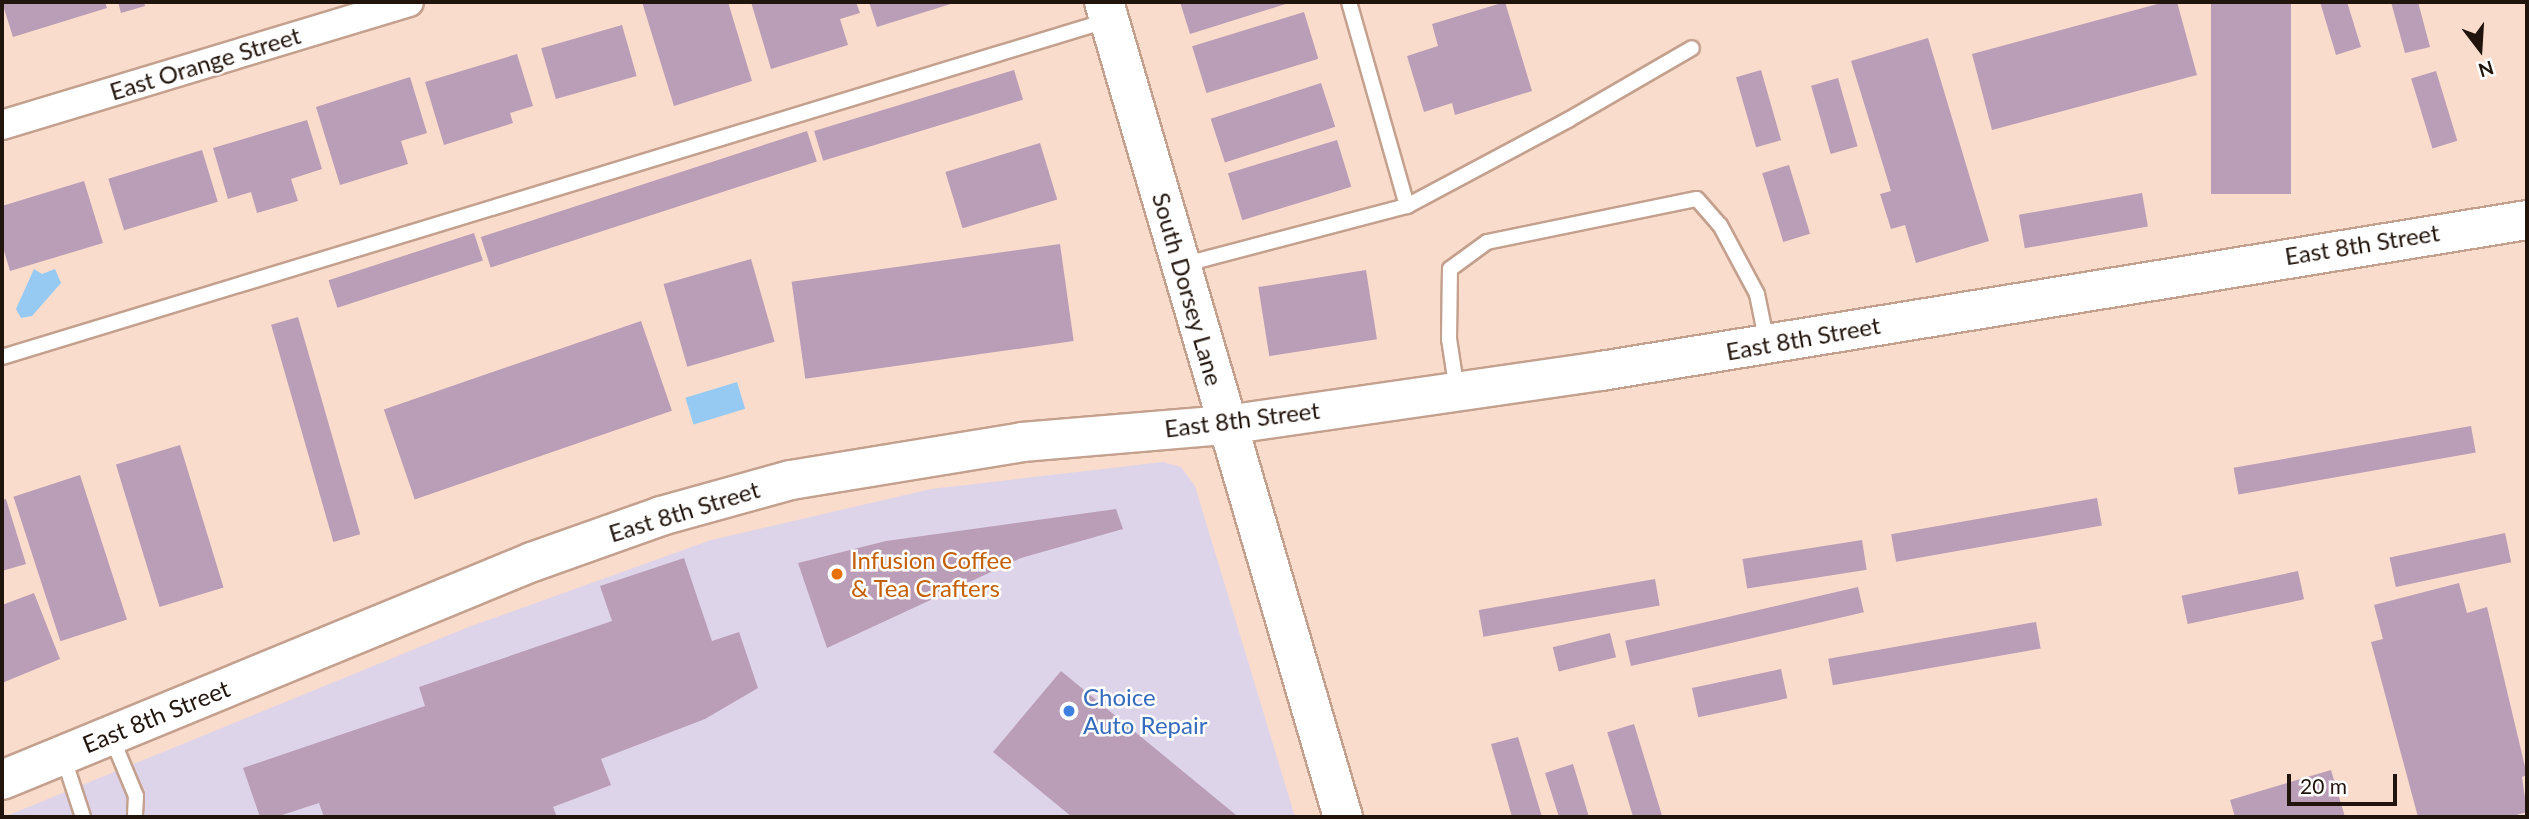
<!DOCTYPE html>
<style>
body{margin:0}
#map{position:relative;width:2529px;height:819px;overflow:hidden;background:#fadccc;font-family:Lato,sans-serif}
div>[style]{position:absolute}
.commercial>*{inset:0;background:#ded4e9}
.water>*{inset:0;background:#97caf2;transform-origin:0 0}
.building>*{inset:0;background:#ba9db7;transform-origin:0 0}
.roads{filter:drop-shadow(2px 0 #c4a08e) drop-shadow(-2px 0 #c4a08e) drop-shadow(0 2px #c4a08e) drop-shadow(0 -2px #c4a08e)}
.lane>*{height:14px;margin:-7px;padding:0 7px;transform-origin:7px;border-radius:7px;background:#fff}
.street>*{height:28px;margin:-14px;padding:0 14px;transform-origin:14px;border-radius:14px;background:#fff}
.secondary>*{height:38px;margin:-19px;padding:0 19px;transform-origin:19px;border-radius:19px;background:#fff}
.dots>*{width:19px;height:19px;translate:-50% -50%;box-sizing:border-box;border:4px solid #fff;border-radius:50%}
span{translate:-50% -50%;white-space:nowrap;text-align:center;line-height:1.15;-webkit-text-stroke:5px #fff;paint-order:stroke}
.street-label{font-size:24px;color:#21140d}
.food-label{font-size:24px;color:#c56008}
.left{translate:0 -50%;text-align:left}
.shop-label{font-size:24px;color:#366cbe}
.frame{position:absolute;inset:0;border:4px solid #21140d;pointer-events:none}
.north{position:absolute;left:2445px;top:14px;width:70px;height:70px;-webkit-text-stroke:5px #fff;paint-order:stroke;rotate:163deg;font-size:19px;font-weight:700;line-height:28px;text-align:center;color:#21140d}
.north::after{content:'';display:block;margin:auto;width:24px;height:32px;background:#21140d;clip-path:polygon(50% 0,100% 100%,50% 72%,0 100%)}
.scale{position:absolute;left:2287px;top:774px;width:110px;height:32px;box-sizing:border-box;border:4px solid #21140d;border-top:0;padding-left:9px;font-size:21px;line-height:24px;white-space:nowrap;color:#21140d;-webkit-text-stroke:5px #fff;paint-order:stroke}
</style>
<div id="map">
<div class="commercial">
<i style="clip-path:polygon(1163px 462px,1181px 467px,1195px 486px,1295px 817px,4px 817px,466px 628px,711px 540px,931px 489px)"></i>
</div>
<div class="water">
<i style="clip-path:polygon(34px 269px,42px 274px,55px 269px,61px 283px,32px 316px,21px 318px,16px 309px)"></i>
<i style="left:737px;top:382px;width:28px;height:54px;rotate:73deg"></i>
</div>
<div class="building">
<i style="clip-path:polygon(2px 2px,105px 2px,107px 8px,13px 37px)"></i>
<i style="clip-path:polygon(118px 2px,144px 2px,145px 6px,121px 13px)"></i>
<i style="clip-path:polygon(642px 2px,728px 2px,752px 81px,674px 106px)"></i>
<i style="clip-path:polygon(751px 2px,856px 2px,860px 13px,840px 19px,848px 45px,771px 69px)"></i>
<i style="clip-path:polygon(869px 2px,957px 2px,877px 27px)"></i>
<i style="clip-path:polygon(1180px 2px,1292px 2px,1190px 34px)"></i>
<i style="clip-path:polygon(1505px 2px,1532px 91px,1455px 115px,1452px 103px,1424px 112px,1407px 56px,1438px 46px,1432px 24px)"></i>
<i style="clip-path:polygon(2165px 2px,2177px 2px,2197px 75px,1992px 130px,1972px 54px)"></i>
<i style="left:2211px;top:2px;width:80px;height:192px"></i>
<i style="clip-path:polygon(2320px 2px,2347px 2px,2361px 47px,2336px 55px)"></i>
<i style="clip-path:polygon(2391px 2px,2418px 2px,2430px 47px,2405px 53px)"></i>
<i style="left:1304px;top:12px;width:49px;height:117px;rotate:73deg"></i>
<i style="left:622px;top:25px;width:53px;height:84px;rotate:74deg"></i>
<i style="clip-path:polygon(1928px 38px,1989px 241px,1916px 263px,1905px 225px,1891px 229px,1880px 194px,1891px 191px,1851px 61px)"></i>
<i style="clip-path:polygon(517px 54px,533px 106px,510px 113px,513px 123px,444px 145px,425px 82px)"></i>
<i style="left:1014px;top:70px;width:31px;height:209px;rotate:73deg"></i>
<i style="left:1761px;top:70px;width:73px;height:26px;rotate:74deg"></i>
<i style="left:2436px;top:71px;width:73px;height:26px;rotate:73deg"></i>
<i style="clip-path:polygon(410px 77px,427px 133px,401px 141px,408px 164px,340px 185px,316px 107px)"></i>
<i style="left:1838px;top:78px;width:71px;height:28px;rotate:74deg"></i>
<i style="left:1321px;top:83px;width:46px;height:116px;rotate:72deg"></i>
<i style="clip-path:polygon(307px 120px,322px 169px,291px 179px,298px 201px,257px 213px,251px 192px,228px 199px,213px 148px)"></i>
<i style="left:807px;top:131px;width:32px;height:343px;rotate:72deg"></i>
<i style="left:1337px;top:140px;width:49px;height:114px;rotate:73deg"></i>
<i style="left:1040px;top:143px;width:59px;height:99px;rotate:73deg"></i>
<i style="left:202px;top:150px;width:54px;height:98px;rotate:73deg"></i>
<i style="left:1789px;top:165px;width:72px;height:28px;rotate:73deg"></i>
<i style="clip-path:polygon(84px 181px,103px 243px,10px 271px,2px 244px,2px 206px)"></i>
<i style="left:2142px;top:193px;width:34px;height:125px;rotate:80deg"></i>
<i style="left:474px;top:233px;width:29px;height:153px;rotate:72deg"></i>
<i style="left:1060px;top:244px;width:98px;height:271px;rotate:82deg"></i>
<i style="left:751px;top:259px;width:86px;height:91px;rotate:74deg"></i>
<i style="left:1366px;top:270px;width:70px;height:109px;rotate:81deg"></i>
<i style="left:298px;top:317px;width:226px;height:28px;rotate:74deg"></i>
<i style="left:641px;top:321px;width:95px;height:272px;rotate:71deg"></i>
<i style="left:2471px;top:426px;width:27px;height:241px;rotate:80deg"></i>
<i style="left:180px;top:445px;width:149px;height:67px;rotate:73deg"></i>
<i style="left:80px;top:475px;width:152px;height:70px;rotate:72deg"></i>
<i style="left:2097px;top:498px;width:28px;height:209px;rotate:80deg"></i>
<i style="clip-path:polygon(6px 499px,26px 564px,2px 571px,2px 500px)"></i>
<i style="clip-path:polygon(1116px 509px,1123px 529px,1021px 558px,827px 648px,798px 563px,886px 541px)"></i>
<i style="left:2505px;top:533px;width:30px;height:118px;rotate:78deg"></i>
<i style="left:1862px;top:540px;width:30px;height:121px;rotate:81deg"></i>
<i style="clip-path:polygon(684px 558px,712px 641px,739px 632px,758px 688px,705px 719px,601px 759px,611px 785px,553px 807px,557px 817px,324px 817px,319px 803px,276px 817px,260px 817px,243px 768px,425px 706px,419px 687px,612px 621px,600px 586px)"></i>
<i style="left:2298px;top:571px;width:29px;height:119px;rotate:78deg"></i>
<i style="left:1655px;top:579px;width:27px;height:179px;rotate:80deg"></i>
<i style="clip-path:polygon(2459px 583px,2467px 613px,2487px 607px,2527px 775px,2522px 777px,2527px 812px,2509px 817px,2418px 817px,2371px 642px,2383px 639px,2374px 605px)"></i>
<i style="left:1858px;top:587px;width:26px;height:239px;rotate:77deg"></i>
<i style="clip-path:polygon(34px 593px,60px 659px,2px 683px,2px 605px)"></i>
<i style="left:2036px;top:622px;width:27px;height:211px;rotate:80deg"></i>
<i style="left:1610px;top:633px;width:25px;height:59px;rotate:76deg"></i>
<i style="left:1781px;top:669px;width:30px;height:91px;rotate:78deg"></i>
<i style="clip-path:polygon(1061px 671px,1236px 815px,1234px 817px,1072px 817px,993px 752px)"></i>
<i style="left:1634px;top:724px;width:97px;height:28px;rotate:73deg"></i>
<i style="clip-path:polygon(1518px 737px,1542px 817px,1512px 817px,1491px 744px)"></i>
<i style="clip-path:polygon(1573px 764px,1589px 817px,1559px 817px,1545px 773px)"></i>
<i style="clip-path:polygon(2331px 770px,2345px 817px,2235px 817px,2230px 800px)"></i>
</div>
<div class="roads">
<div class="lane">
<i style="left:1349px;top:2px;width:212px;rotate:74.1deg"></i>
<i style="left:1182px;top:265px;width:233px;rotate:-14.7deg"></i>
<i style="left:1407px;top:206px;width:183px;rotate:-28.1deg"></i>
<i style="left:1568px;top:120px;width:143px;rotate:-30.1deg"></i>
<i style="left:2px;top:357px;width:1157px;rotate:-16.93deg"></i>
<i style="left:1457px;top:391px;width:53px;rotate:-98.7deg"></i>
<i style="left:1449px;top:339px;width:70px;rotate:-89.2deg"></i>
<i style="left:1450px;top:269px;width:46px;rotate:-36.1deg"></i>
<i style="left:1487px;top:242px;width:214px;rotate:-11.6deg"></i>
<i style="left:1697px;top:199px;width:35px;rotate:49deg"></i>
<i style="left:1720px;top:225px;width:78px;rotate:61.8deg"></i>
<i style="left:1757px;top:294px;width:50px;rotate:78.5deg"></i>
<i style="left:111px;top:736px;width:65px;rotate:67.4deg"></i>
<i style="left:136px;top:796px;width:21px;rotate:93deg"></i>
<i style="left:63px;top:756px;width:64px;rotate:71.8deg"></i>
</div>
<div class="street">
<i style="left:2px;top:125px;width:425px;rotate:-16.8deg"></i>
</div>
<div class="secondary">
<i style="left:1104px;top:2px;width:849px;rotate:73.66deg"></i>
<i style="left:2px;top:780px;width:573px;rotate:-22.36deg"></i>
<i style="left:532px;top:562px;width:137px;rotate:-19.6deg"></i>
<i style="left:661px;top:516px;width:135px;rotate:-15.5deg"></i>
<i style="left:791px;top:480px;width:234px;rotate:-9.3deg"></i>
<i style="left:1022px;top:442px;width:205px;rotate:-4.8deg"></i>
<i style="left:1226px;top:425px;width:379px;rotate:-8.2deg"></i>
<i style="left:1601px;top:371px;width:938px;rotate:-9.26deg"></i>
</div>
</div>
<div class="dots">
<i style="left:837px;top:574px;background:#e8710a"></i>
<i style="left:1069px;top:711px;background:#3f7fe0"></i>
</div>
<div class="street-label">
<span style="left:205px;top:63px;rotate:-17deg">East Orange Street</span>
<span style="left:2362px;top:244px;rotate:-9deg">East 8th Street</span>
<span style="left:1188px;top:289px;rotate:74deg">South Dorsey Lane</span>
<span style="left:1803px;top:338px;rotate:-10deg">East 8th Street</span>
<span style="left:1242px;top:419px;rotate:-7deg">East 8th Street</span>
<span style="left:684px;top:511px;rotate:-17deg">East 8th Street</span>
<span style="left:156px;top:716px;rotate:-22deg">East 8th Street</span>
</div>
<div class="food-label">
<span class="left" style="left:851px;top:574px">Infusion Coffee<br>&amp; Tea Crafters</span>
</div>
<div class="shop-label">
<span class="left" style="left:1083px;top:711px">Choice<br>Auto Repair</span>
</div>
<div class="frame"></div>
<div class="north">N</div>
<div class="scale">20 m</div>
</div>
